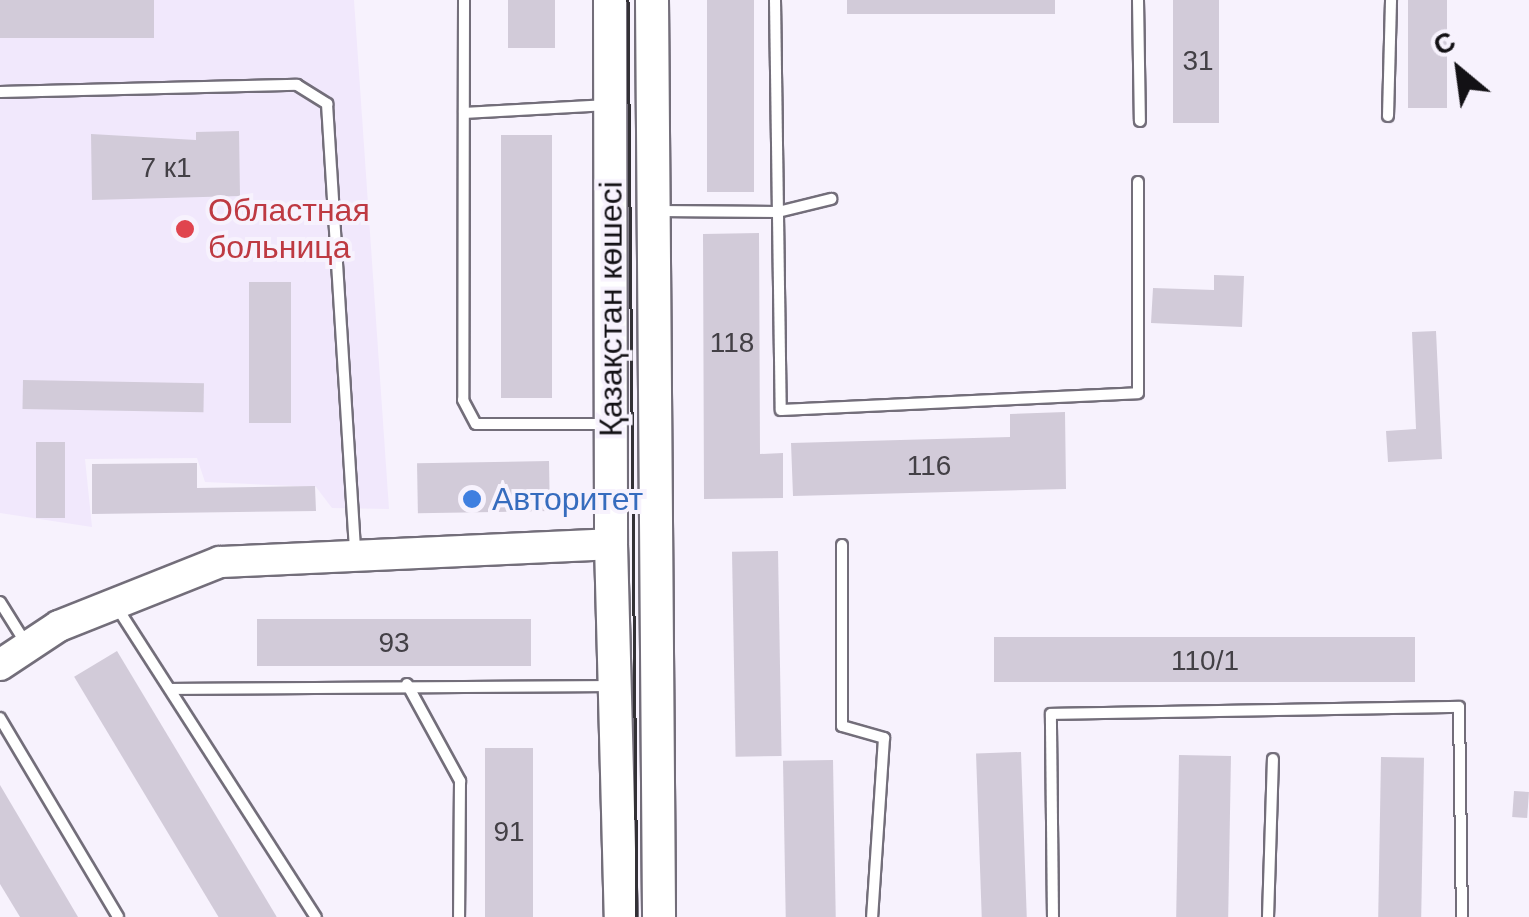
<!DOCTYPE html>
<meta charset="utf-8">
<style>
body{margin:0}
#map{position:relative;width:1529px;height:917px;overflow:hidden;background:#f7f2fd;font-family:Arial,sans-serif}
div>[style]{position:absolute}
.built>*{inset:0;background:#f1e8fc}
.building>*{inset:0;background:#d2cbd9;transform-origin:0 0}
.roads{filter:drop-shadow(2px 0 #736e7a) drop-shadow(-2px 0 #736e7a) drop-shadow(0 2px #736e7a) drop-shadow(0 -2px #736e7a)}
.lane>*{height:10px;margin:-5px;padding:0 5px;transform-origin:5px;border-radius:5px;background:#fff}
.secondary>*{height:30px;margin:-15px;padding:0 15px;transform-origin:15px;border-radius:15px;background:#fff}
.primary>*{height:32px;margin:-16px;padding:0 16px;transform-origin:16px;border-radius:16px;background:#fff}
.tram>*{height:2.5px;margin:-1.25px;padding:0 1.25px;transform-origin:1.25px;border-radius:1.25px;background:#333136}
.dots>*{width:28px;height:28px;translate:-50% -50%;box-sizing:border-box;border:5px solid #f7f2fd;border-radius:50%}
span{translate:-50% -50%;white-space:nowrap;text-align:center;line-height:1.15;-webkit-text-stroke:8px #f7f2fd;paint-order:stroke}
.number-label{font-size:28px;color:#434046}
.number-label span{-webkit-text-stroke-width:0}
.health-label{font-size:32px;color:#be3a42}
.left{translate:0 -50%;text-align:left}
.street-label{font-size:32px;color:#131115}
.shop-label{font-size:32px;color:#366cbe}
.north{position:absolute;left:1409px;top:20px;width:100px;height:100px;-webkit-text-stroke:8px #f7f2fd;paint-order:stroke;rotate:331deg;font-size:28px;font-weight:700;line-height:40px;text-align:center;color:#131115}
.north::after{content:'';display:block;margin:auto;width:35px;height:45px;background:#131115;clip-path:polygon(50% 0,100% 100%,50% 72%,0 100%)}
</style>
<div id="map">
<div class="built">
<i style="clip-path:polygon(0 0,354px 0,389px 509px,332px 508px,316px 487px,205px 482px,197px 458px,85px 459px,92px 527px,0 513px)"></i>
</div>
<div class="building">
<i style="left:0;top:0;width:154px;height:38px"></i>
<i style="left:508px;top:0;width:47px;height:48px"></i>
<i style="left:707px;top:0;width:47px;height:192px"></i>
<i style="left:847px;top:0;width:208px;height:14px"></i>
<i style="left:1173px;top:0;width:46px;height:123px"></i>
<i style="left:1408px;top:0;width:39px;height:108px"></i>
<i style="clip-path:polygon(239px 131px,240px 196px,92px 200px,91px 134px,196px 140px,196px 132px)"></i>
<i style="left:501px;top:135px;width:51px;height:263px"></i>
<i style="clip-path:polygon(759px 233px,760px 454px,783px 453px,783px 498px,704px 499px,703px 234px)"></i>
<i style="clip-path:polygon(1214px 275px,1244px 276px,1242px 327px,1151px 323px,1153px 288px,1214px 290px)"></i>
<i style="left:249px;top:282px;width:42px;height:141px"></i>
<i style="clip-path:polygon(1436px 331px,1442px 459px,1388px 462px,1386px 431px,1416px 429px,1412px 332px)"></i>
<i style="left:23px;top:380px;width:181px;height:29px;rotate:1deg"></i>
<i style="clip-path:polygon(1065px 412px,1066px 489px,793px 496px,791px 443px,1010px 437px,1010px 414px)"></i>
<i style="left:36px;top:442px;width:29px;height:76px"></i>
<i style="left:549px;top:461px;width:50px;height:132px;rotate:89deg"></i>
<i style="clip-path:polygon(197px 463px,197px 488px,315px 486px,316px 511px,92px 514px,92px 464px)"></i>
<i style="left:778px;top:551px;width:205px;height:46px;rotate:89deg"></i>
<i style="left:257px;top:619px;width:274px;height:47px"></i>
<i style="left:1415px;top:637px;width:45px;height:421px;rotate:90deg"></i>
<i style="left:117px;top:651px;width:310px;height:50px;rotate:59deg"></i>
<i style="left:485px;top:748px;width:48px;height:169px"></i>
<i style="left:1021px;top:752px;width:165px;height:45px;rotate:88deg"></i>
<i style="left:1179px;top:755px;width:52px;height:162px;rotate:1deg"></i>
<i style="left:1381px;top:757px;width:43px;height:160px;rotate:1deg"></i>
<i style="left:833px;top:760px;width:157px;height:50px;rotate:89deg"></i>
<i style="clip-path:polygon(0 785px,78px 917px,20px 917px,0 884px)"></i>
<i style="left:1514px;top:791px;width:15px;height:26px;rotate:4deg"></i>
</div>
<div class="roads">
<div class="lane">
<i style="left:464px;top:0;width:400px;rotate:90.1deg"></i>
<i style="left:463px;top:400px;width:27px;rotate:62deg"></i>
<i style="left:476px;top:424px;width:129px"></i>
<i style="left:775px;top:0;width:410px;rotate:89.2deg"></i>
<i style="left:781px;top:410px;width:357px;rotate:-2.7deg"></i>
<i style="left:1138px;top:393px;width:211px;rotate:-90deg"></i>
<i style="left:1138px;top:0;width:121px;rotate:89.1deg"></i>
<i style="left:0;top:92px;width:297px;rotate:-1.4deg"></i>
<i style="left:297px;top:85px;width:36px;rotate:32deg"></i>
<i style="left:327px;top:104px;width:451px;rotate:86.4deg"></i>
<i style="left:464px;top:113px;width:144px;rotate:-3.2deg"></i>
<i style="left:1388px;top:116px;width:116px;rotate:-88.5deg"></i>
<i style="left:658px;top:211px;width:120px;rotate:0.5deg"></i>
<i style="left:778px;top:212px;width:55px;rotate:-13.8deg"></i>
<i style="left:842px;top:545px;width:181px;rotate:90deg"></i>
<i style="left:842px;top:726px;width:44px;rotate:15.9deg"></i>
<i style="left:884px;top:738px;width:179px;rotate:93.8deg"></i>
<i style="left:0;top:602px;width:47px;rotate:58deg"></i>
<i style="left:118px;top:609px;width:366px;rotate:57.3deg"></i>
<i style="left:407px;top:684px;width:111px;rotate:61.3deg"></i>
<i style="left:460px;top:781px;width:136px;rotate:90.4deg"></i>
<i style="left:170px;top:689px;width:439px;rotate:-0.4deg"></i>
<i style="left:0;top:718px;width:231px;rotate:59.3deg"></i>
<i style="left:1053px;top:917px;width:203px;rotate:-90.6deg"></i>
<i style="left:1051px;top:714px;width:408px;rotate:-1deg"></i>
<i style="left:1459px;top:707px;width:210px;rotate:89.2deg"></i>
<i style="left:1268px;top:917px;width:158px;rotate:-88.2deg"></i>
</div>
<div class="secondary">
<i style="left:0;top:665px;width:71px;rotate:-33.5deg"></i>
<i style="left:59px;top:626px;width:173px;rotate:-21.7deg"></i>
<i style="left:220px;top:562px;width:391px;rotate:-2.6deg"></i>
</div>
<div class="primary">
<i style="left:610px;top:0;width:544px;rotate:89.89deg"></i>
<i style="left:611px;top:544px;width:373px;rotate:88.5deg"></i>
<i style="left:652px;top:0;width:917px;rotate:89.56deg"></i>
</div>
</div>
<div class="tram">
<i style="left:628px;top:0;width:917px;rotate:89.44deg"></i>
</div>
<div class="dots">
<i style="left:185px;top:229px;background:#e0444e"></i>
<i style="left:472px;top:499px;background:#3f7fe0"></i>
</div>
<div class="number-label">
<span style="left:1198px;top:61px">31</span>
<span style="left:166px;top:168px">7 к1</span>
<span style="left:732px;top:343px">118</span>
<span style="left:929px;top:466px">116</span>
<span style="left:394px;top:643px">93</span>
<span style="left:1205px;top:661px">110/1</span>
<span style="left:509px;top:832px">91</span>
</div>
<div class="health-label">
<span class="left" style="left:208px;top:229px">Областная<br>больница</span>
</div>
<div class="street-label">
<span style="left:611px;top:309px;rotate:-90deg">Қазақстан көшесі</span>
</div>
<div class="shop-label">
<span class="left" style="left:492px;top:499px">Авторитет</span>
</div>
<div class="north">С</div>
</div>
